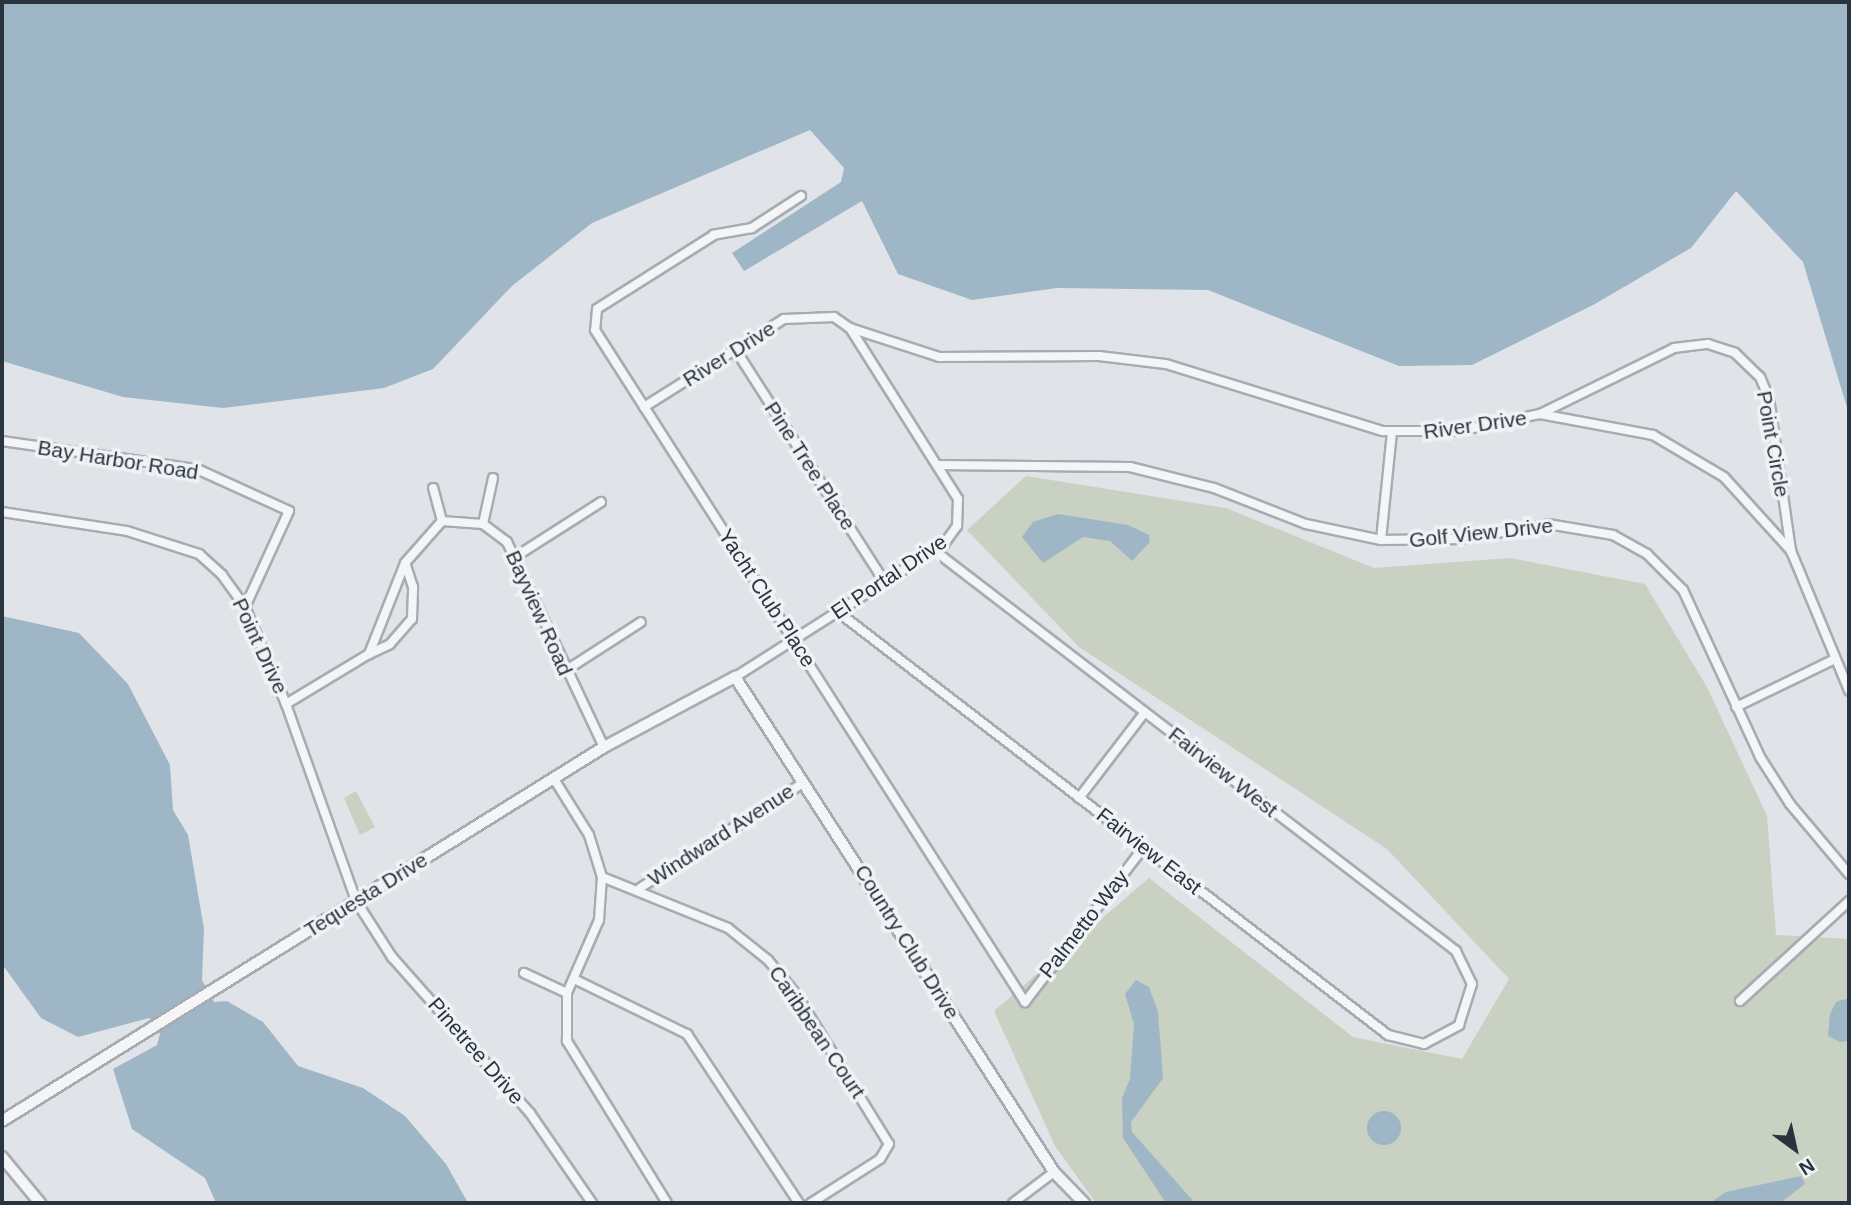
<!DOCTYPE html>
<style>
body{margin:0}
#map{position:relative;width:1851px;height:1205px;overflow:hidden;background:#e0e4e8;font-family:Helvetica,sans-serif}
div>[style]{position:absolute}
.green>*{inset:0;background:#c8d1c2}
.water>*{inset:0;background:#9eb6c6}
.round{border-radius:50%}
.roads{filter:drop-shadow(2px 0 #a6acb2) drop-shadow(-2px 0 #a6acb2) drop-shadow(0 2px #a6acb2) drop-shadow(0 -2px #a6acb2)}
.minor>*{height:8px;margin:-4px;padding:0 4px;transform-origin:4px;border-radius:4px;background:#f3f5f7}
.tertiary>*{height:10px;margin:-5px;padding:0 5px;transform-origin:5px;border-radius:5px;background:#f3f5f7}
span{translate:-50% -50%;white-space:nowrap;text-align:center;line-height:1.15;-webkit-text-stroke:7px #f0f3f6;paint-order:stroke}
.street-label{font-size:21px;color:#2a343e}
.frame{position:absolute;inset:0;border:4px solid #2a343e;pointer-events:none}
.north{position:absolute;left:1760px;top:1114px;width:70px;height:70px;-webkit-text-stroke:5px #f0f3f6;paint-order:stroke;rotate:147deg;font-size:19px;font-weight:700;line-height:28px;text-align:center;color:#2a343e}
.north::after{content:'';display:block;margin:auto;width:24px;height:32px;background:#2a343e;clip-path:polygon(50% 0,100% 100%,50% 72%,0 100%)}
</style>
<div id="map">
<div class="green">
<i style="clip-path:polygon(1026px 476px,1226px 508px,1374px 568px,1510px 558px,1645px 584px,1707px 687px,1767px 816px,1776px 935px,1849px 939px,1849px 1203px,1096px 1203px,1055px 1146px,994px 1011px,1149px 878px,1353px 1037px,1462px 1059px,1509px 979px,1387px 849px,1079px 647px,967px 530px)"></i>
<i style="clip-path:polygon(356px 791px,375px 827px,360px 835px,344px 798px)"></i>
</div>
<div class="water">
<i style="clip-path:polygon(2px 2px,1849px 2px,1849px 414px,1803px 262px,1736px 191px,1691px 248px,1593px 305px,1472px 365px,1399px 366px,1208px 290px,1057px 288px,972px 300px,898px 274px,862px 201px,744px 271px,732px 253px,841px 182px,844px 168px,810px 130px,592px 223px,512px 286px,433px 369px,384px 388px,223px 408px,123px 397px,2px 361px)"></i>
<i style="clip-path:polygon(1058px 514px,1128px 525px,1149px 535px,1150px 542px,1132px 561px,1110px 541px,1083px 537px,1043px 563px,1022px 537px,1033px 522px)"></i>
<i style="clip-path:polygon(2px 616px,79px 633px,128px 684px,170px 765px,173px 810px,188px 835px,204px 929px,202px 980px,214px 1002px,227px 1001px,263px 1022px,298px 1066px,363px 1088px,405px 1116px,446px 1164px,468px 1203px,216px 1203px,205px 1178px,132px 1129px,113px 1069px,157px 1045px,160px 1034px,149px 1018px,78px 1037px,41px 1018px,2px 964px)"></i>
<i style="clip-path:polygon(1136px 980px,1149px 987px,1158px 1012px,1163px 1078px,1131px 1122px,1132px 1132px,1195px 1203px,1166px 1203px,1123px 1138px,1122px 1098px,1130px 1079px,1134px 1024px,1125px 994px)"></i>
<i style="clip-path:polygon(1849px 998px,1849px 1041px,1840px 1042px,1828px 1036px,1830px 1014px,1836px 1002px)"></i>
<i class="round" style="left:1367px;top:1111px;width:34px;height:34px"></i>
<i style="clip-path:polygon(1801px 1176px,1805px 1184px,1780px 1203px,1710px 1203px,1726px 1192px)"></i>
</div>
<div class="roads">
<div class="minor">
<i style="left:801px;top:196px;width:59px;rotate:146.9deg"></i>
<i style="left:752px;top:228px;width:39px;rotate:170deg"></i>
<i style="left:714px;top:235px;width:138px;rotate:147.7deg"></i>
<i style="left:597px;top:309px;width:21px;rotate:95deg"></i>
<i style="left:595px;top:330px;width:798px;rotate:57.39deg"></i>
<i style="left:1025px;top:1002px;width:195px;rotate:-52.5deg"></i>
<i style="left:850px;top:328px;width:94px;rotate:18deg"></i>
<i style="left:939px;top:357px;width:160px;rotate:-0.4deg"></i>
<i style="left:1099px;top:356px;width:67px;rotate:6.8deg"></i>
<i style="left:1166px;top:364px;width:227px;rotate:17.2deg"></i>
<i style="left:1383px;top:431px;width:76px"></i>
<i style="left:1459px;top:431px;width:83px;rotate:-11.9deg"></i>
<i style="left:1540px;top:414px;width:115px;rotate:10.5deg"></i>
<i style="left:1653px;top:435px;width:82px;rotate:30.6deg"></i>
<i style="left:1724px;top:477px;width:100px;rotate:47.8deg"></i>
<i style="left:1791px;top:551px;width:151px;rotate:67.4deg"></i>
<i style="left:735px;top:349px;width:278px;rotate:57.3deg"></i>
<i style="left:644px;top:407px;width:165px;rotate:-32.2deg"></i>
<i style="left:784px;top:319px;width:50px;rotate:-2.3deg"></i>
<i style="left:834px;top:317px;width:19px;rotate:35deg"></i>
<i style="left:850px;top:328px;width:202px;rotate:57.7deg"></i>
<i style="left:958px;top:499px;width:27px;rotate:92deg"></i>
<i style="left:957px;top:526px;width:22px;rotate:126deg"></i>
<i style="left:944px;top:544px;width:248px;rotate:147.5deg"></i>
<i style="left:1540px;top:414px;width:149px;rotate:-26.2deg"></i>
<i style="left:1674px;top:348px;width:34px;rotate:-7deg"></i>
<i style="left:1708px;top:344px;width:28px;rotate:18deg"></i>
<i style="left:1735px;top:353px;width:35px;rotate:44deg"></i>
<i style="left:1760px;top:377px;width:23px;rotate:67deg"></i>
<i style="left:1769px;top:398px;width:155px;rotate:81.8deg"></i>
<i style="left:2px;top:441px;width:197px;rotate:8.2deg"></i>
<i style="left:197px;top:469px;width:101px;rotate:24.5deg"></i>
<i style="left:289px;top:511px;width:106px;rotate:114.6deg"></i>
<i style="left:938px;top:465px;width:192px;rotate:0.6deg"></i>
<i style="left:1130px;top:467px;width:87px;rotate:14deg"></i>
<i style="left:1214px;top:488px;width:99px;rotate:21.4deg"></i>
<i style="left:1306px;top:524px;width:77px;rotate:12deg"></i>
<i style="left:1381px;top:540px;width:82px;rotate:-0.7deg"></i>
<i style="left:1463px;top:539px;width:86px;rotate:-10deg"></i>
<i style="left:1548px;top:524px;width:66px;rotate:9.6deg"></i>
<i style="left:1613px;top:535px;width:39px;rotate:29deg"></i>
<i style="left:1647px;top:554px;width:51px;rotate:45deg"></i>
<i style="left:1683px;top:590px;width:184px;rotate:65.2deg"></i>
<i style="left:1760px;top:757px;width:56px;rotate:57.4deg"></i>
<i style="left:1790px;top:804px;width:92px;rotate:49.9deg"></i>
<i style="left:2px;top:512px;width:126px;rotate:8.6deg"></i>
<i style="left:127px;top:531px;width:76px;rotate:17.7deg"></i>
<i style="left:199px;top:554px;width:31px;rotate:42deg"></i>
<i style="left:222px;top:575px;width:39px;rotate:54deg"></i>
<i style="left:245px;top:607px;width:105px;rotate:67.1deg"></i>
<i style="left:286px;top:704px;width:209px;rotate:70.4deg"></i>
<i style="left:356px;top:901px;width:67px;rotate:57.3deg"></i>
<i style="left:392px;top:957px;width:208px;rotate:48.5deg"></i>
<i style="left:530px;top:1113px;width:109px;rotate:55.4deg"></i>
<i style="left:442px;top:521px;width:41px;rotate:4.2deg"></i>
<i style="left:483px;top:524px;width:30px;rotate:37deg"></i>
<i style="left:507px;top:542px;width:227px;rotate:64.7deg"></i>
<i style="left:483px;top:524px;width:47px;rotate:-77.7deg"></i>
<i style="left:1381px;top:540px;width:109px;rotate:-84.2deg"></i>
<i style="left:515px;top:557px;width:102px;rotate:-32.6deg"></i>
<i style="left:838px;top:612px;width:694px;rotate:37.56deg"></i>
<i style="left:1388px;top:1035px;width:37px;rotate:14deg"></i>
<i style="left:1424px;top:1044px;width:40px;rotate:-28deg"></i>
<i style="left:1459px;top:1025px;width:43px;rotate:-72.4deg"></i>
<i style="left:1472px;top:984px;width:37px;rotate:-116deg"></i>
<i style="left:1456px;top:951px;width:657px;rotate:-142.48deg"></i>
<i style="left:369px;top:654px;width:23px;rotate:-25deg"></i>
<i style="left:390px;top:644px;width:33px;rotate:-49deg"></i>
<i style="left:412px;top:619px;width:32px;rotate:-88deg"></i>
<i style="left:413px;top:587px;width:25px;rotate:-108deg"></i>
<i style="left:565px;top:671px;width:90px;rotate:-32.8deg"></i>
<i style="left:286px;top:704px;width:97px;rotate:-31.1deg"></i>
<i style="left:369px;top:654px;width:98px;rotate:-68.4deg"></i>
<i style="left:405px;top:563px;width:56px;rotate:-48.6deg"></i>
<i style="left:442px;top:521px;width:34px;rotate:-105deg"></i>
<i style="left:1736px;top:707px;width:108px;rotate:-25.9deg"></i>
<i style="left:554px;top:779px;width:66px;rotate:58deg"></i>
<i style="left:589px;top:835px;width:44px;rotate:72.8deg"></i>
<i style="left:602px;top:877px;width:43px;rotate:94deg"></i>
<i style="left:599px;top:920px;width:80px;rotate:113.7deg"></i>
<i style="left:567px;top:993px;width:48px;rotate:90deg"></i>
<i style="left:567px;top:1041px;width:190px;rotate:58.3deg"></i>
<i style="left:1079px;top:798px;width:108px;rotate:-52.5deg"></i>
<i style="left:602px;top:877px;width:136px;rotate:22deg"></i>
<i style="left:728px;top:928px;width:51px;rotate:38.7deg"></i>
<i style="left:768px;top:960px;width:44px;rotate:50.5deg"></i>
<i style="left:796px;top:994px;width:176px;rotate:58.2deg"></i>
<i style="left:889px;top:1144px;width:17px;rotate:121deg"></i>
<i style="left:880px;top:1159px;width:82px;rotate:147.5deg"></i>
<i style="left:640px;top:888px;width:194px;rotate:-32.8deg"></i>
<i style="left:524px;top:973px;width:47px;rotate:24.9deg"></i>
<i style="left:574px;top:979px;width:126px;rotate:26deg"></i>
<i style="left:687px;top:1034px;width:203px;rotate:56.5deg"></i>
<i style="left:1740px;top:1001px;width:148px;rotate:-42.5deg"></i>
<i style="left:1013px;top:1203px;width:51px;rotate:-37.1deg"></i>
</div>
<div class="tertiary">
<i style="left:2px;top:1121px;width:709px;rotate:-31.85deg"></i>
<i style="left:604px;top:747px;width:149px;rotate:-28.1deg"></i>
<i style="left:735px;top:677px;width:589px;rotate:57.2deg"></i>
<i style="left:1054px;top:1172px;width:43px;rotate:45.9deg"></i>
<i style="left:2px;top:1157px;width:60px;rotate:50.4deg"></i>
</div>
</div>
<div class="street-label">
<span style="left:729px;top:354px;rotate:-32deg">River Drive</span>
<span style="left:1475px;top:425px;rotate:-8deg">River Drive</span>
<span style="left:1773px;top:444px;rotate:80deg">Point Circle</span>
<span style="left:118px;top:460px;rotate:9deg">Bay Harbor Road</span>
<span style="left:810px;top:466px;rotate:57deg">Pine Tree Place</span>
<span style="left:1481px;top:533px;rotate:-6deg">Golf View Drive</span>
<span style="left:889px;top:577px;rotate:-34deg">El Portal Drive</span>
<span style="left:767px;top:598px;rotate:57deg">Yacht Club Place</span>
<span style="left:539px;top:613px;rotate:66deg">Bayview Road</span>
<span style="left:260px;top:646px;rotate:65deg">Point Drive</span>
<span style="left:1223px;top:772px;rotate:38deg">Fairview West</span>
<span style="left:721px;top:835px;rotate:-33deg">Windward Avenue</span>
<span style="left:1149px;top:851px;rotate:38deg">Fairview East</span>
<span style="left:366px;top:895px;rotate:-32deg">Tequesta Drive</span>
<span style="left:1084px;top:924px;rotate:-52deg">Palmetto Way</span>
<span style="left:907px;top:942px;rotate:58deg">Country Club Drive</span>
<span style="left:817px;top:1032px;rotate:56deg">Caribbean Court</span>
<span style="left:476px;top:1051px;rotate:49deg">Pinetree Drive</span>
</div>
<div class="frame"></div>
<div class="north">N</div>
</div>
